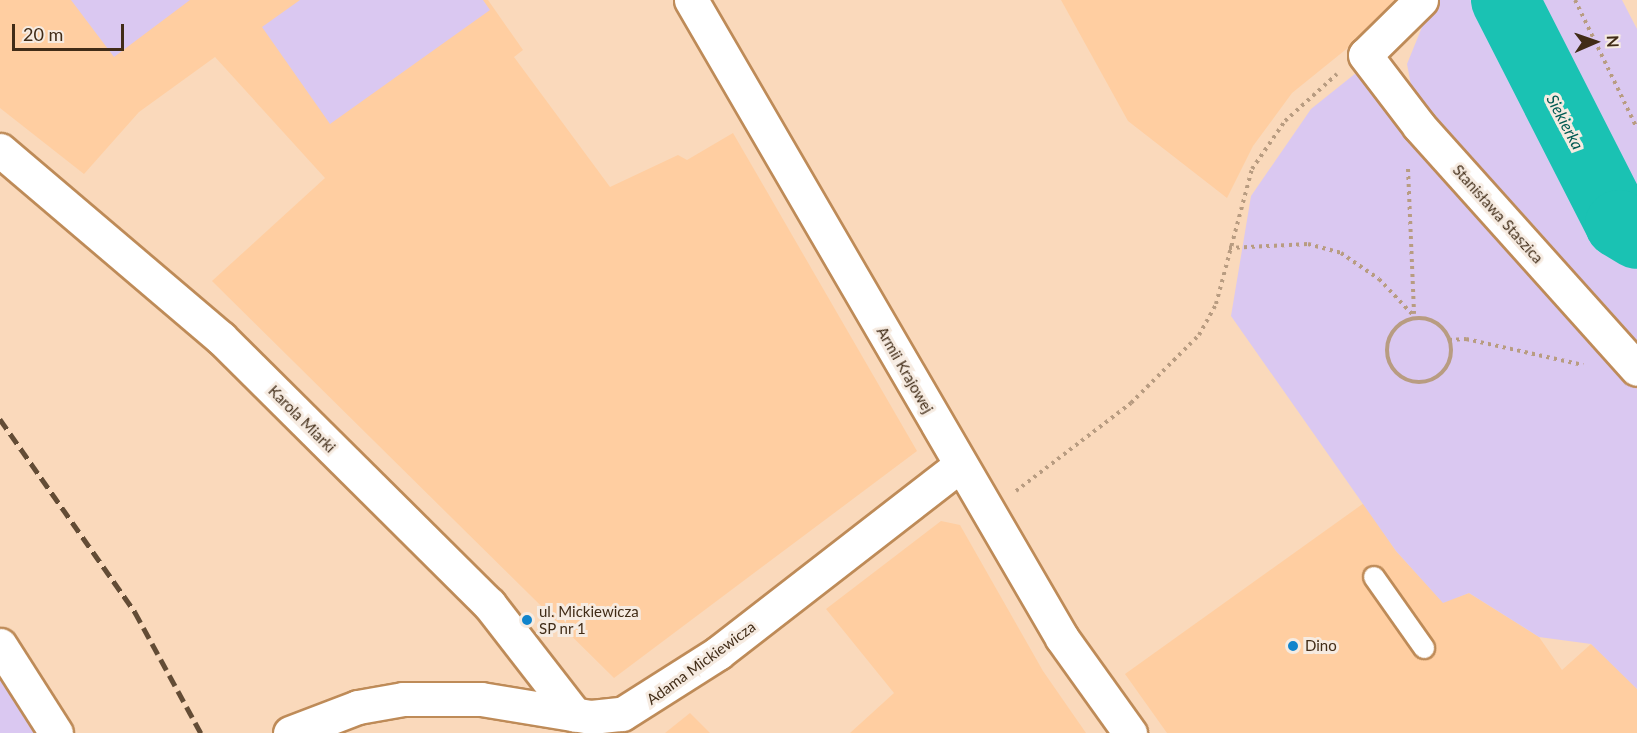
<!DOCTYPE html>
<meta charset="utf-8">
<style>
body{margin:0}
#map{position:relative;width:1637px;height:733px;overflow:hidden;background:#fad9bb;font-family:Lato,sans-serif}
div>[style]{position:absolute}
.built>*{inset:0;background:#ffcea1}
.green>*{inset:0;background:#dac8f1}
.river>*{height:68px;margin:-34px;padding:0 34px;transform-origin:34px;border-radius:34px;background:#1ac2b3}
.path>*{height:4px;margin-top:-2px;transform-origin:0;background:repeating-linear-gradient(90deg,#b89c81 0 3px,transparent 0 7.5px)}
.path>.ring{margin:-2px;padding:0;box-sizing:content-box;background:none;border:4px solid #b89c81;border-radius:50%}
.roads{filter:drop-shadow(2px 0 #be8b58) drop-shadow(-2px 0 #be8b58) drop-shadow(0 2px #be8b58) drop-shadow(0 -2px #be8b58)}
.lane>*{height:20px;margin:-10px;padding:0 10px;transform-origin:10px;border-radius:10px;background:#fff}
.street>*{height:33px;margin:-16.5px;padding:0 16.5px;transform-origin:16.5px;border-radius:16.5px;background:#fff}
.secondary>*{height:33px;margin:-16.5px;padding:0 16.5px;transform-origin:16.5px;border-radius:16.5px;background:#fff}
.rail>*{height:4.5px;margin-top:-2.25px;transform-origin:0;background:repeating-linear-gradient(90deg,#634c35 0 12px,transparent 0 18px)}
.dots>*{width:16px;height:16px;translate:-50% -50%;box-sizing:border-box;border:3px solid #f6ebe1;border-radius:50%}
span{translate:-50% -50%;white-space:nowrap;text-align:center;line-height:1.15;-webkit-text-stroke:6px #f6ebe1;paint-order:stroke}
.street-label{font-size:15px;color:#412c17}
.poi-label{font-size:15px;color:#412c17}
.left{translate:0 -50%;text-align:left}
.water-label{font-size:16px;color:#005a52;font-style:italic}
.north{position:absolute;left:1565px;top:12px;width:60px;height:60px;-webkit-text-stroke:4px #f6ebe1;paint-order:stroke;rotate:88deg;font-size:16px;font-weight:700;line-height:24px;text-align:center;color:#412c17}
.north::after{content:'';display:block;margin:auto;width:21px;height:27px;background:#412c17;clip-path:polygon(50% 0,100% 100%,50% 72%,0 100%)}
.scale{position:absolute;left:12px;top:24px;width:112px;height:27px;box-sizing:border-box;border:3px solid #412c17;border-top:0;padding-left:8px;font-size:18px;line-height:21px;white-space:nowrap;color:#412c17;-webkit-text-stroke:4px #f6ebe1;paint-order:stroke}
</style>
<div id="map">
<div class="built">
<i style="clip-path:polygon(0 0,488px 0,523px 50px,514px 57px,610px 187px,678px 155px,687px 160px,733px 133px,917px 451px,614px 678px,212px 281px,325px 178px,215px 57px,139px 112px,84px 174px,0 108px)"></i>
<i style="clip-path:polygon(1061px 0,1407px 0,1292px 93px,1253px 146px,1227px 198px,1128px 121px)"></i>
<i style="clip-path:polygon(1364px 503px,1396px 551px,1443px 602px,1469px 593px,1539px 637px,1562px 670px,1591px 644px,1607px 655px,1637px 689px,1637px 733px,1167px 733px,1125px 674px)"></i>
<i style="clip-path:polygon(941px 521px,960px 525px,1043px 671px,1086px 733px,850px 733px,894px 693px,826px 609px)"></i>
<i style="clip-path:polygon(690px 713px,710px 733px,665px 733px)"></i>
</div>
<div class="green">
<i style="clip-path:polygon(71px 0,190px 0,114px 57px)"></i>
<i style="clip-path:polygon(300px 0,483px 0,490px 10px,330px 124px,262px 27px)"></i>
<i style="clip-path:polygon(1433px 0,1486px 0,1593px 215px,1637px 259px,1637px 348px,1414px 101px,1407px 64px)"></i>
<i style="clip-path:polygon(1520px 0,1622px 0,1637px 29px,1637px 216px,1607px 180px,1591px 136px)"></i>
<i style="clip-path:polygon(1361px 69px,1637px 389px,1637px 689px,1591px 644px,1539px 637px,1469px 593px,1443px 603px,1396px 551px,1231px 316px,1251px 196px,1311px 109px)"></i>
<i style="clip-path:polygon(0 675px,35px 733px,0 733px)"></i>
</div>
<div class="river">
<i style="left:1505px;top:0;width:251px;rotate:63deg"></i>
<i style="left:1619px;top:224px;width:21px;rotate:31deg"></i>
</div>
<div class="path">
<i style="left:1575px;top:0;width:142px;rotate:64.2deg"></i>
<i style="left:1408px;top:169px;width:145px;rotate:87.6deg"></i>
<i style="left:1229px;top:248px;width:79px;rotate:-2.9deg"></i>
<i style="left:1308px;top:244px;width:34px;rotate:15deg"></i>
<i style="left:1341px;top:253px;width:46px;rotate:34.4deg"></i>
<i style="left:1379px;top:279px;width:51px;rotate:46.6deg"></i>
<i class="ring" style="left:1387px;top:318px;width:60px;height:60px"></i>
<i style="left:1449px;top:340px;width:17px;rotate:-3deg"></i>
<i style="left:1466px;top:339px;width:120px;rotate:12.5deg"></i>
<i style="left:1016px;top:491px;width:145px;rotate:-37.4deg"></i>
<i style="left:1131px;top:403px;width:96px;rotate:-45deg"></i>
<i style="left:1199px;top:335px;width:35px;rotate:-61deg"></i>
<i style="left:1216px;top:304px;width:140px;rotate:-75.1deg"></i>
<i style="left:1252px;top:169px;width:58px;rotate:-55.5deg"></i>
<i style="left:1285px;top:121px;width:70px;rotate:-42.1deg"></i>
</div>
<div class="roads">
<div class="lane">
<i style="left:1374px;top:577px;width:87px;rotate:54.8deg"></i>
</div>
<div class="street">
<i style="left:1421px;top:0;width:78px;rotate:135.5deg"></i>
<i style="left:1365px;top:55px;width:89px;rotate:52.7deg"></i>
<i style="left:1419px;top:126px;width:326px;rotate:48.1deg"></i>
<i style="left:0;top:150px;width:290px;rotate:40.4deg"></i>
<i style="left:221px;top:338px;width:378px;rotate:44.8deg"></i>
<i style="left:489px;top:604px;width:140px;rotate:52.2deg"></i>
<i style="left:0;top:645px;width:104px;rotate:57.5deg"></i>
<i style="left:290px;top:733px;width:73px;rotate:-20.9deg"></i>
<i style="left:358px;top:707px;width:46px;rotate:-10.1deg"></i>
<i style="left:403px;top:699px;width:78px"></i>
<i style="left:481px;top:699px;width:111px;rotate:9.3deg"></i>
<i style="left:591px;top:717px;width:31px;rotate:-6deg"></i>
<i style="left:622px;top:714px;width:114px;rotate:-32.4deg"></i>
<i style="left:718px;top:653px;width:306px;rotate:-37.8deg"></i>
</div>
<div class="secondary">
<i style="left:691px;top:0;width:738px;rotate:59.82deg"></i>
<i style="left:1062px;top:638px;width:117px;rotate:54.4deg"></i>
</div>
</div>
<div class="rail">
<i style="left:0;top:419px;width:236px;rotate:55deg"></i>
<i style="left:135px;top:612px;width:138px;rotate:61.4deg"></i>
</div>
<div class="dots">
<i style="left:527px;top:620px;background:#1084cc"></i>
<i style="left:1293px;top:646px;background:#1084cc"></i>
</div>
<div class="street-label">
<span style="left:1498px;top:214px;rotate:48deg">Stanisława Staszica</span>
<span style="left:905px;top:370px;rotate:60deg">Armii Krajowej</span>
<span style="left:302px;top:419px;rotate:45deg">Karola Miarki</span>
<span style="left:701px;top:663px;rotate:-36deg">Adama Mickiewicza</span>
</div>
<div class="poi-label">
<span class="left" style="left:539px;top:620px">ul. Mickiewicza<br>SP nr 1</span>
<span class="left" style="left:1305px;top:646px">Dino</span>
</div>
<div class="water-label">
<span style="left:1565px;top:122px;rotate:62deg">Siekierka</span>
</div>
<div class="north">N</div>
<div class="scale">20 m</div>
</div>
